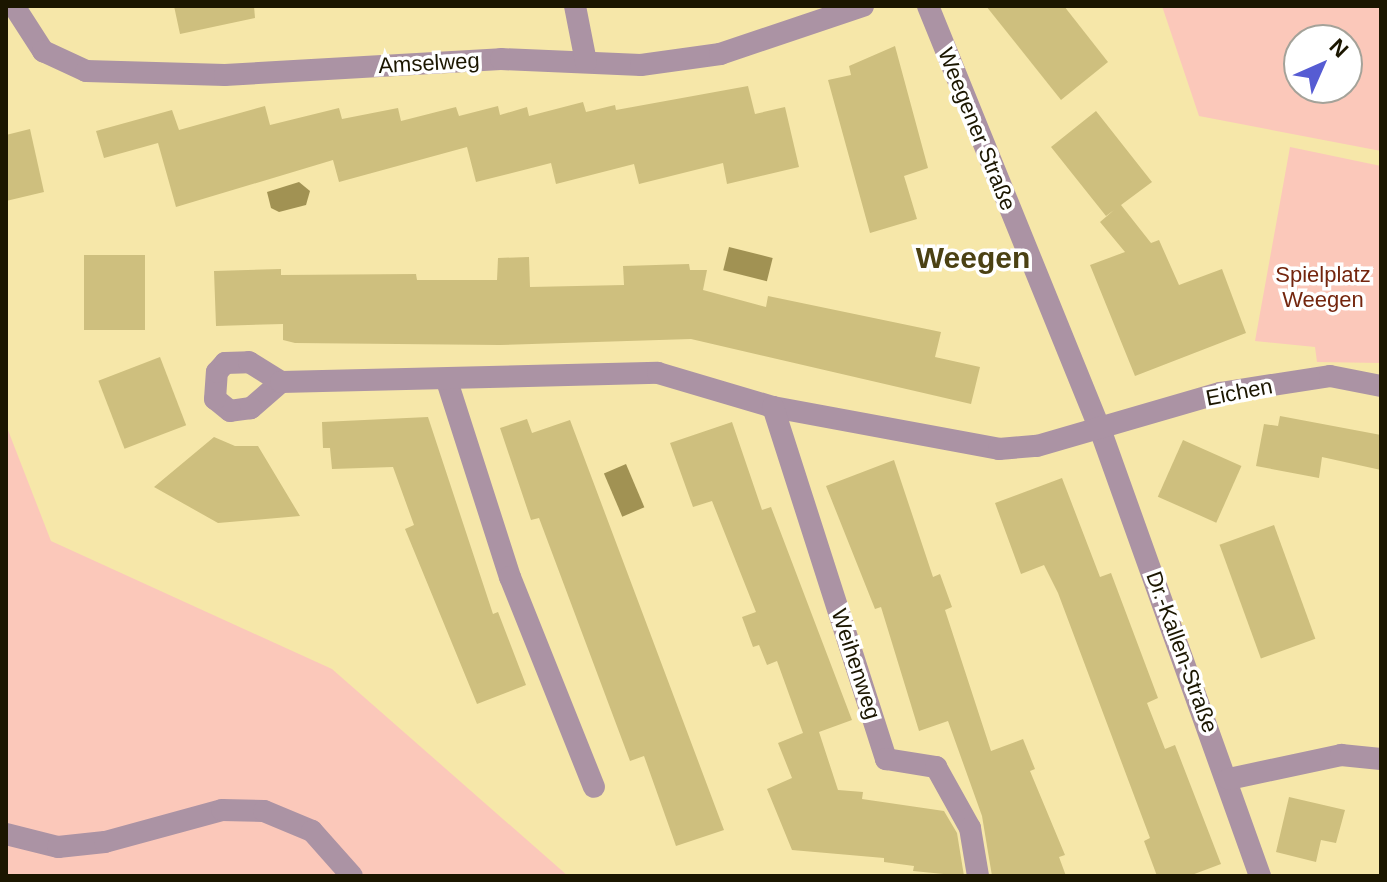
<!DOCTYPE html>
<meta charset="utf-8">
<style>
body{margin:0}
#map{position:relative;width:1387px;height:882px;overflow:hidden;background:#f6e7a9;font-family:Arial,sans-serif}
div>[style]{position:absolute}
.green>*{inset:0;background:#fbc8ba}
.water>*{inset:0;background:#a19253;transform-origin:0 0}
.building>*{inset:0;background:#cebf7e;transform-origin:0 0}
.minor>*{height:22px;margin:-11px;padding:0 11px;transform-origin:11px;border-radius:11px;background:#ab93a4}
.tertiary>*{height:22px;margin:-11px;padding:0 11px;transform-origin:11px;border-radius:11px;background:#ab93a4}
span{translate:-50% -50%;white-space:nowrap;text-align:center;line-height:1.15;-webkit-text-stroke:7px #fff;paint-order:stroke}
.street-label{font-size:22px;color:#1b1600}
.park-label{font-size:22px;color:#74260e}
.district-label{font-size:30px;color:#4b4113;font-weight:700}
.frame{position:absolute;inset:0;border:8px solid #1b1600;pointer-events:none}
.north{position:absolute;left:1283px;top:24px;width:80px;height:80px;box-sizing:border-box;background:#fff;border:2px solid #a4a299;border-radius:50%;rotate:45deg;font-size:22px;font-weight:700;line-height:32px;text-align:center;color:#1b1600}
.north::after{content:'';display:block;margin:auto;width:28px;height:36px;background:#565cd3;clip-path:polygon(50% 0,100% 100%,50% 72%,0 100%)}
</style>
<div id="map">
<div class="green">
<i style="clip-path:polygon(evenodd,1162px 6px,1381px 6px,1381px 151px,1199px 116px,1162px 6px,1299px 40px,1347px 40px,1347px 88px,1299px 88px,1299px 40px)"></i>
<i style="clip-path:polygon(1290px 147px,1381px 166px,1381px 363px,1317px 362px,1315px 347px,1255px 341px)"></i>
<i style="clip-path:polygon(6px 425px,51px 541px,332px 669px,568px 876px,6px 876px)"></i>
</div>
<div class="water">
<i style="clip-path:polygon(299px 182px,310px 191px,306px 205px,279px 212px,271px 208px,267px 192px)"></i>
<i style="left:729px;top:247px;width:45px;height:24px;rotate:14deg"></i>
<i style="left:626px;top:464px;width:47px;height:24px;rotate:67deg"></i>
</div>
<div class="building">
<i style="clip-path:polygon(174px 6px,254px 6px,255px 18px,180px 34px)"></i>
<i style="clip-path:polygon(986px 6px,1064px 6px,1108px 62px,1061px 100px)"></i>
<i style="clip-path:polygon(895px 46px,928px 168px,904px 176px,917px 219px,870px 233px,828px 80px,851px 75px,849px 66px)"></i>
<i style="clip-path:polygon(748px 86px,755px 114px,785px 107px,799px 167px,727px 184px,723px 163px,639px 184px,634px 164px,556px 184px,551px 163px,476px 182px,467px 147px,339px 182px,333px 160px,176px 207px,158px 143px,104px 158px,96px 131px,172px 110px,179px 130px,265px 106px,270px 125px,339px 108px,342px 119px,398px 108px,401px 121px,456px 107px,459px 116px,498px 106px,500px 115px,527px 107px,529px 116px,583px 102px,586px 112px,615px 105px,616px 110px)"></i>
<i style="clip-path:polygon(1096px 111px,1152px 182px,1121px 205px,1151px 243px,1159px 240px,1179px 285px,1222px 269px,1246px 333px,1135px 376px,1090px 265px,1125px 252px,1100px 222px,1114px 210px,1106px 216px,1051px 147px)"></i>
<i style="clip-path:polygon(30px 129px,44px 192px,6px 201px,6px 135px)"></i>
<i style="left:84px;top:255px;width:61px;height:75px"></i>
<i style="clip-path:polygon(529px 257px,530px 287px,624px 285px,623px 266px,689px 264px,690px 270px,707px 270px,703px 290px,766px 307px,768px 296px,941px 332px,935px 357px,980px 367px,971px 404px,691px 339px,500px 345px,295px 343px,283px 340px,283px 324px,216px 326px,214px 271px,281px 269px,281px 275px,416px 274px,417px 280px,497px 280px,498px 258px)"></i>
<i style="left:160px;top:357px;width:73px;height:66px;rotate:69deg"></i>
<i style="clip-path:polygon(1280px 416px,1381px 435px,1381px 470px,1322px 457px,1319px 478px,1256px 466px,1264px 424px,1278px 426px)"></i>
<i style="clip-path:polygon(428px 417px,493px 614px,498px 612px,526px 685px,477px 704px,405px 529px,414px 525px,393px 467px,332px 469px,330px 448px,323px 448px,322px 422px)"></i>
<i style="clip-path:polygon(527px 419px,532px 433px,570px 420px,724px 830px,676px 846px,644px 756px,630px 761px,539px 518px,531px 520px,500px 428px)"></i>
<i style="clip-path:polygon(732px 422px,762px 510px,771px 507px,852px 720px,819px 732px,838px 790px,863px 792px,862px 799px,944px 811px,957px 833px,964px 876px,913px 871px,914px 866px,884px 862px,884px 858px,792px 850px,767px 789px,792px 778px,778px 743px,803px 733px,777px 661px,767px 665px,759px 645px,753px 647px,742px 617px,756px 612px,712px 501px,693px 507px,670px 443px)"></i>
<i style="clip-path:polygon(214px 437px,235px 446px,258px 446px,300px 516px,218px 523px,154px 487px)"></i>
<i style="left:1183px;top:440px;width:64px;height:62px;rotate:24deg"></i>
<i style="clip-path:polygon(894px 460px,933px 577px,940px 574px,952px 607px,945px 610px,991px 751px,1023px 739px,1035px 769px,1030px 771px,1065px 855px,1059px 857px,1066px 876px,992px 876px,982px 816px,948px 721px,919px 731px,881px 607px,875px 609px,826px 486px)"></i>
<i style="clip-path:polygon(1062px 478px,1100px 577px,1111px 573px,1158px 698px,1147px 703px,1165px 749px,1175px 745px,1221px 864px,1189px 876px,1157px 876px,1144px 841px,1150px 838px,1058px 593px,1044px 565px,1021px 574px,995px 503px)"></i>
<i style="left:1274px;top:525px;width:121px;height:58px;rotate:70deg"></i>
<i style="clip-path:polygon(1289px 797px,1345px 810px,1336px 843px,1321px 840px,1316px 862px,1276px 852px)"></i>
</div>
<div class="minor">
<i style="left:14px;top:6px;width:54px;rotate:57.2deg"></i>
<i style="left:43px;top:51px;width:47px;rotate:24.9deg"></i>
<i style="left:86px;top:71px;width:139px;rotate:1.6deg"></i>
<i style="left:225px;top:75px;width:276px;rotate:-3.3deg"></i>
<i style="left:501px;top:59px;width:140px;rotate:2.5deg"></i>
<i style="left:641px;top:65px;width:80px;rotate:-7.9deg"></i>
<i style="left:720px;top:54px;width:151px;rotate:-18.6deg"></i>
<i style="left:575px;top:6px;width:57px;rotate:78.9deg"></i>
<i style="left:928px;top:6px;width:457px;rotate:67.9deg"></i>
<i style="left:1100px;top:429px;width:475px;rotate:70.3deg"></i>
<i style="left:447px;top:381px;width:206px;rotate:72.2deg"></i>
<i style="left:510px;top:577px;width:226px;rotate:68.2deg"></i>
<i style="left:281px;top:382px;width:40px;rotate:139deg"></i>
<i style="left:251px;top:408px;width:21px;rotate:172deg"></i>
<i style="left:230px;top:411px;width:19px;rotate:-141deg"></i>
<i style="left:215px;top:399px;width:27px;rotate:-86deg"></i>
<i style="left:217px;top:372px;width:12px;rotate:-48deg"></i>
<i style="left:225px;top:363px;width:24px;rotate:-2deg"></i>
<i style="left:249px;top:362px;width:38px;rotate:32deg"></i>
<i style="left:281px;top:382px;width:377px;rotate:-1.4deg"></i>
<i style="left:658px;top:373px;width:120px;rotate:16.5deg"></i>
<i style="left:773px;top:407px;width:230px;rotate:10.5deg"></i>
<i style="left:999px;top:449px;width:38px;rotate:-5deg"></i>
<i style="left:1037px;top:446px;width:191px;rotate:-16.2deg"></i>
<i style="left:1220px;top:393px;width:111px;rotate:-8.8deg"></i>
<i style="left:1330px;top:376px;width:52px;rotate:11.1deg"></i>
<i style="left:773px;top:407px;width:370px;rotate:72.2deg"></i>
<i style="left:886px;top:759px;width:51px;rotate:9.1deg"></i>
<i style="left:936px;top:767px;width:70px;rotate:60.9deg"></i>
<i style="left:970px;top:828px;width:49px;rotate:80.5deg"></i>
<i style="left:1229px;top:779px;width:115px;rotate:-12.1deg"></i>
<i style="left:1341px;top:755px;width:40px;rotate:5.7deg"></i>
</div>
<div class="tertiary">
<i style="left:6px;top:834px;width:54px;rotate:14deg"></i>
<i style="left:58px;top:847px;width:47px;rotate:-6.1deg"></i>
<i style="left:105px;top:842px;width:121px;rotate:-15.3deg"></i>
<i style="left:222px;top:810px;width:42px;rotate:1.4deg"></i>
<i style="left:264px;top:811px;width:52px;rotate:22.6deg"></i>
<i style="left:312px;top:831px;width:60px;rotate:48.4deg"></i>
</div>
<div class="street-label">
<span style="left:429px;top:63px;rotate:-3deg">Amselweg</span>
<span style="left:977px;top:129px;rotate:68deg">Weegener Straße</span>
<span style="left:1239px;top:392px;rotate:-11deg">Eichen</span>
<span style="left:1182px;top:652px;rotate:70deg">Dr.-Kallen-Straße</span>
<span style="left:856px;top:664px;rotate:72deg">Weihenweg</span>
</div>
<div class="park-label">
<span style="left:1323px;top:287px">Spielplatz<br>Weegen</span>
</div>
<div class="district-label">
<span style="left:973px;top:258px">Weegen</span>
</div>
<div class="frame"></div>
<div class="north">N</div>
</div>
